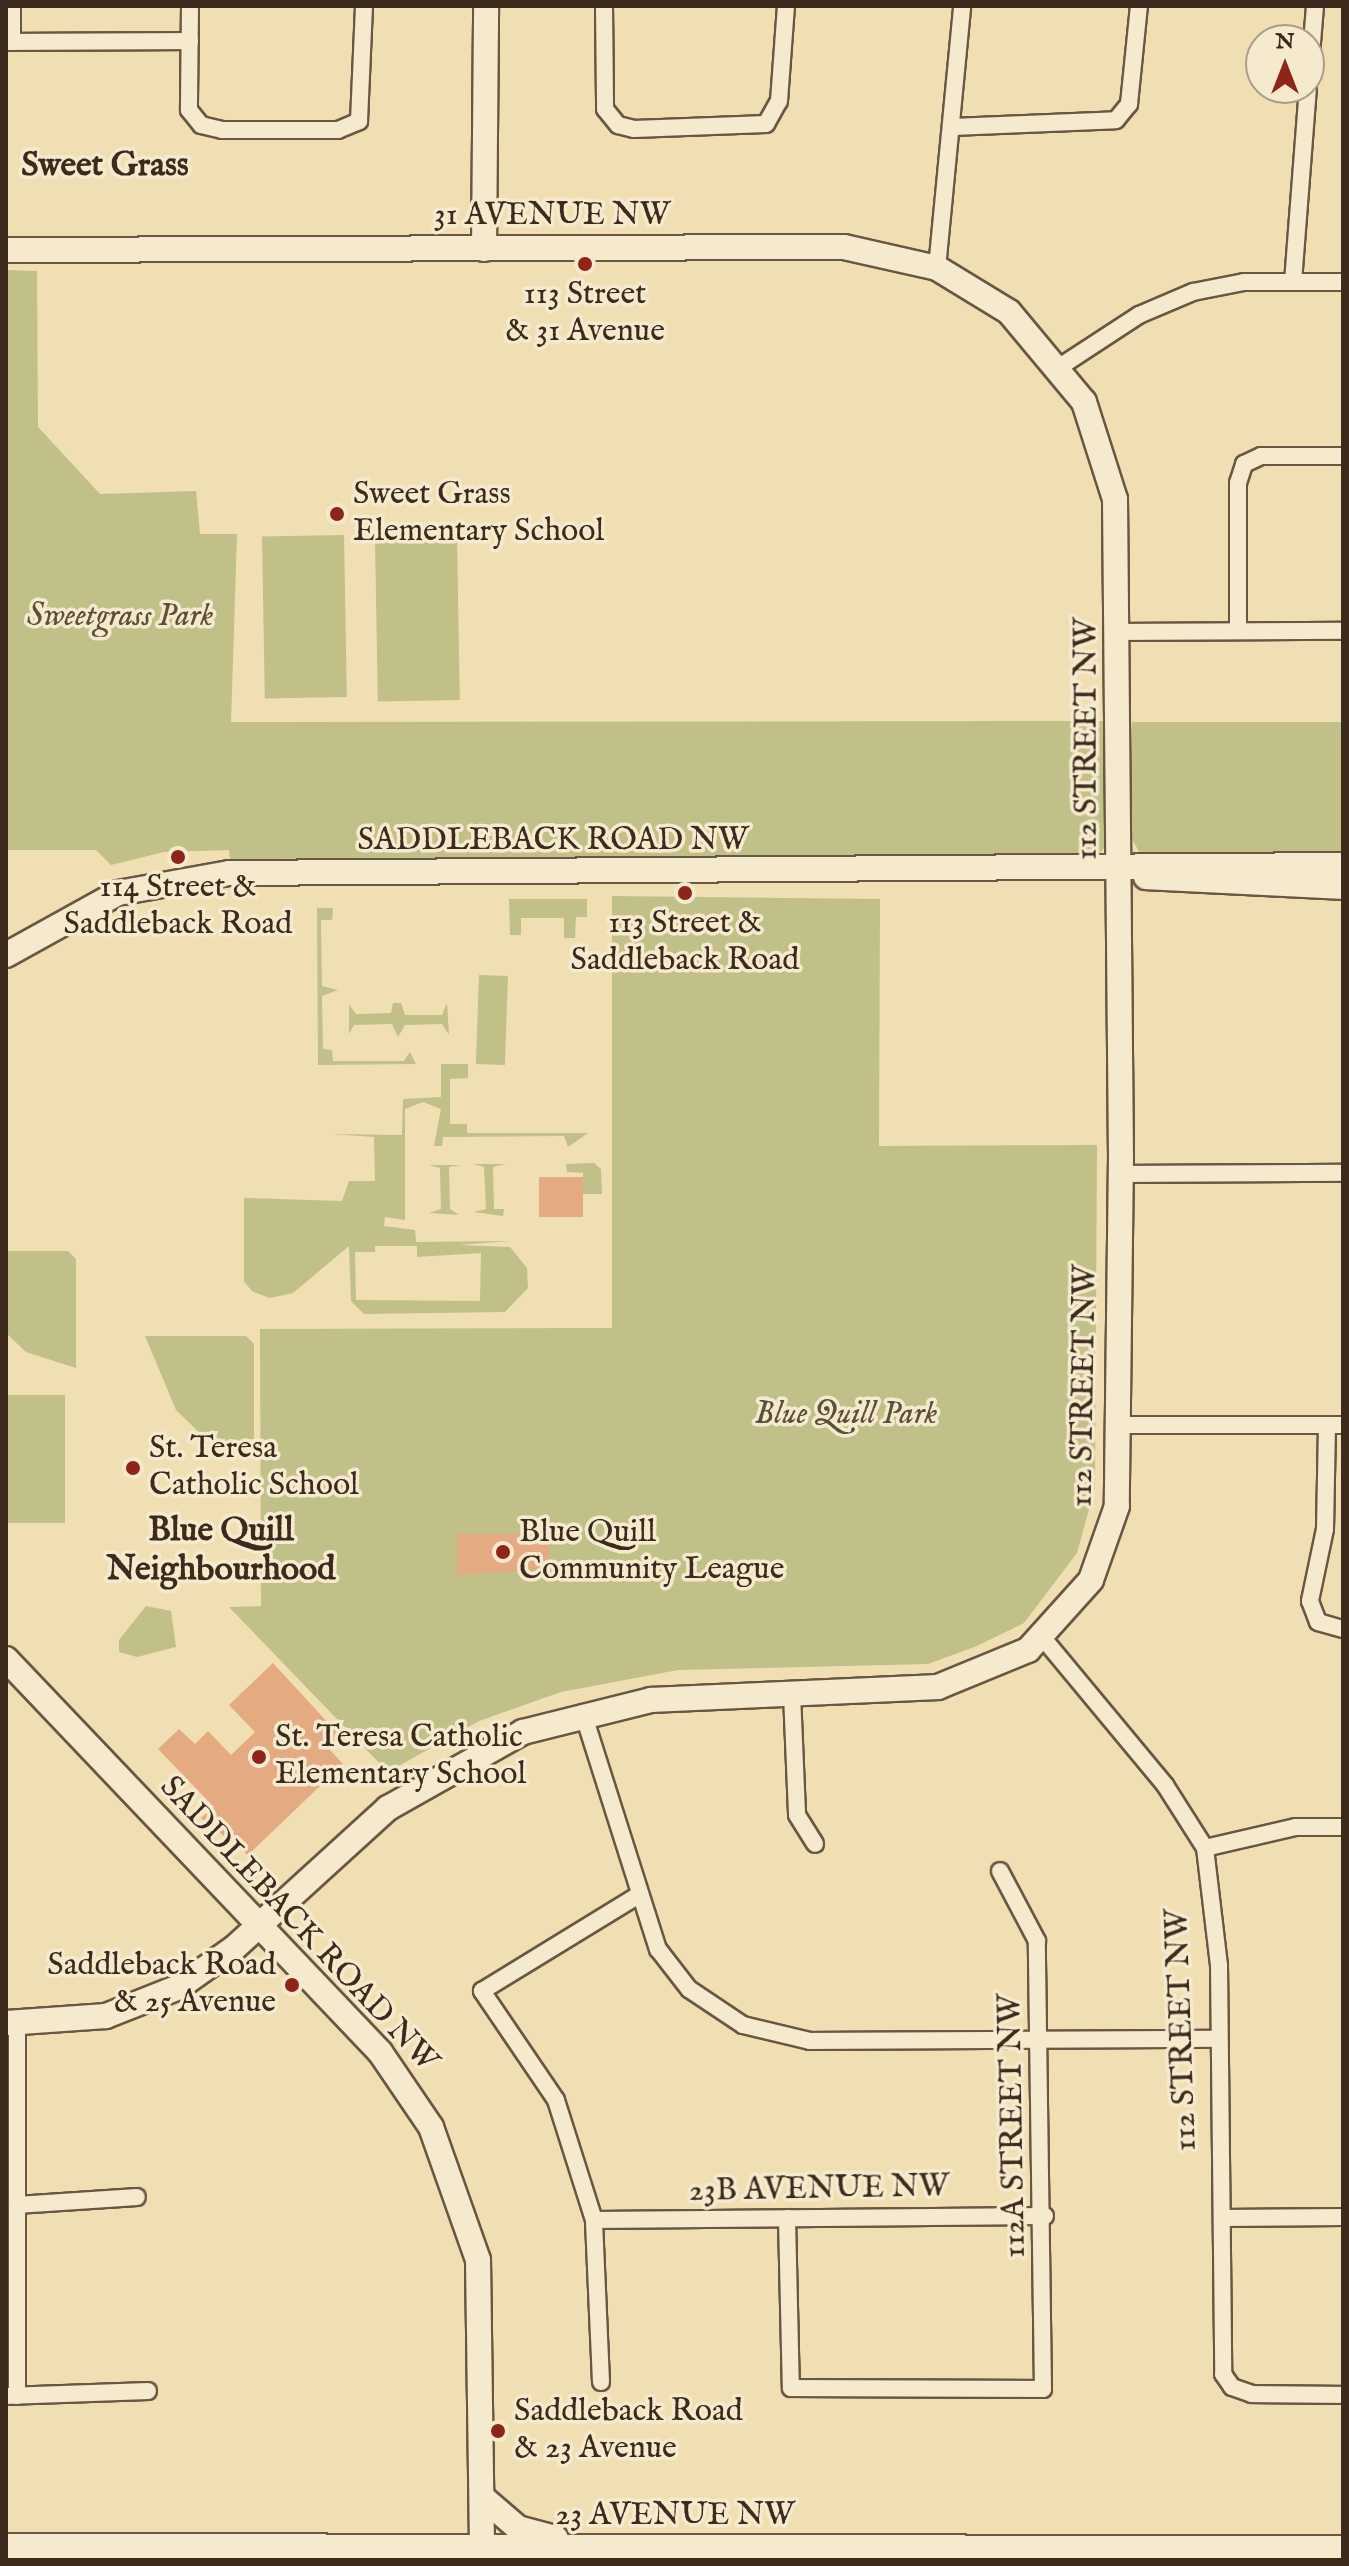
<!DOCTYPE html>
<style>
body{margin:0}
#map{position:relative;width:1349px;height:2566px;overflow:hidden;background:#efdfb3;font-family:"IM FELL English",serif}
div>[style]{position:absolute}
.green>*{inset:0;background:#c0c088;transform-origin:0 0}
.building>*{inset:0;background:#e4aa81;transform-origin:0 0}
.roads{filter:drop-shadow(2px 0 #695742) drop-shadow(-2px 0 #695742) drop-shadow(0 2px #695742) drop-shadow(0 -2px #695742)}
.street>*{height:16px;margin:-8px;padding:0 8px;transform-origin:8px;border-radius:8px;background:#f5eace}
.secondary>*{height:24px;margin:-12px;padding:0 12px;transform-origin:12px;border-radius:12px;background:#f5eace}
.dots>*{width:22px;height:22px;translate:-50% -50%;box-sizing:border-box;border:4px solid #f5eace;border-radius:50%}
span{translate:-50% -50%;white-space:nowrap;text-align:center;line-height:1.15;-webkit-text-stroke:7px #f5eace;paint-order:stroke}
.street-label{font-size:32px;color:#3c2a1d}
.poi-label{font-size:32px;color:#3c2a1d}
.left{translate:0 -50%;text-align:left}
.right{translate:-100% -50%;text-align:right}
.park-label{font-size:32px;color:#5d5038;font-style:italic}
.neighbourhood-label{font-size:34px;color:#3c2a1d;font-weight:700}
.frame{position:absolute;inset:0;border:8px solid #3c2a1d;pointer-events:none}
.north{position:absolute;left:1245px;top:24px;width:80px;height:80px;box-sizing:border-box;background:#f5eace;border:2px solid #ab9d87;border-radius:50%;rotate:0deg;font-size:22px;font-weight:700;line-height:32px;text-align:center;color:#3c2a1d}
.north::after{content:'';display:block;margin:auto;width:28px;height:36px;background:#8f2418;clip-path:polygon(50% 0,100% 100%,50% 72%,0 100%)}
</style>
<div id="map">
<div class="green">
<i style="clip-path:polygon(6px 270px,37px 271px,38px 427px,100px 494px,196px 491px,200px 534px,237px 534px,231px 722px,1107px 721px,1105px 847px,1097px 857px,1048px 857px,230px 859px,229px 850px,164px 852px,111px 865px,96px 850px,6px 850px)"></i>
<i style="left:344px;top:535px;width:162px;height:82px;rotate:89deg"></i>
<i style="left:457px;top:538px;width:162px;height:82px;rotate:89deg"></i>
<i style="clip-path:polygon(1132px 722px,1343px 722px,1343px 858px,1142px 857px,1132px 839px)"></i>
<i style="clip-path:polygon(612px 896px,880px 899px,879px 1146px,1097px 1145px,1095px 1488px,1077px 1553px,1024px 1623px,977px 1646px,928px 1664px,678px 1670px,561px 1692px,479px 1721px,388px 1772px,229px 1607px,261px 1606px,260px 1329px,612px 1328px)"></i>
<i style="clip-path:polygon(509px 899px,587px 899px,587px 917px,576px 917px,575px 938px,564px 938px,564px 918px,521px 918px,521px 935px,510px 935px)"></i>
<i style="clip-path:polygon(317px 908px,333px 908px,332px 920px,321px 920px,322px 986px,338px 990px,322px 996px,323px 1049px,332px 1050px,333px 1061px,404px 1061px,410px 1052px,416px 1064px,318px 1065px)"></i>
<i style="left:479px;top:975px;width:29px;height:89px;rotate:2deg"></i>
<i style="clip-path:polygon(393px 1003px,401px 1003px,405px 1015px,442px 1015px,447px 1003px,449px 1035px,442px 1024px,405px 1025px,398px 1037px,392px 1024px,354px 1025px,349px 1034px,349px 1004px,356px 1014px,391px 1013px)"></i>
<i style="clip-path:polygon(evenodd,441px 1064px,468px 1064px,468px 1078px,450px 1079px,450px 1124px,467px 1124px,467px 1133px,588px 1133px,568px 1147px,564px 1136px,443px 1137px,442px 1146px,434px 1146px,441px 1109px,423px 1102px,405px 1109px,405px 1220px,385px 1217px,384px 1226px,415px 1230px,416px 1242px,510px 1241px,459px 1245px,510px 1247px,527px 1268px,528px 1288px,505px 1312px,364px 1314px,351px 1301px,349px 1246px,293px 1293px,270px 1298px,253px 1292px,244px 1282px,244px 1198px,342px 1201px,349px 1181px,375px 1181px,374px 1137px,332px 1134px,402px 1135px,403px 1099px,441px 1097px,441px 1064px,375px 1246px,417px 1246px,417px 1257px,481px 1253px,480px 1301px,356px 1300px,355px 1252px,375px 1252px,375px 1246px)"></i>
<i style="clip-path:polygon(594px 1163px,601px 1169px,602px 1194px,583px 1194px,583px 1173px,567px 1172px,566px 1164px)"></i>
<i style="clip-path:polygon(473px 1164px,505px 1164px,493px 1167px,494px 1209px,504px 1209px,503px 1216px,474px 1212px,486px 1209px,484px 1167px)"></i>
<i style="clip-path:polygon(429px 1165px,461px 1165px,449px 1167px,450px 1209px,459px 1215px,429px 1213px,441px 1209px,440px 1168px)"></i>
<i style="clip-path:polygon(6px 1251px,68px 1251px,76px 1259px,76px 1368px,26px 1352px,6px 1333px)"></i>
<i style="clip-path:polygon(145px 1336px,246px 1336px,254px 1344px,254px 1453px,204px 1437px,176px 1410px)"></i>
<i style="left:6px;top:1395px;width:59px;height:128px"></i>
<i style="clip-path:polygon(146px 1606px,171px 1611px,176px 1647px,137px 1657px,119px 1652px,119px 1640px)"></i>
</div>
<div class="building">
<i style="left:539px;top:1177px;width:44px;height:40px"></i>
<i style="clip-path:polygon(457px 1534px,550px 1534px,549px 1569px,457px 1575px)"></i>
<i style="clip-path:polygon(273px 1663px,342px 1738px,330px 1750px,343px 1764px,248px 1855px,201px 1818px,214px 1807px,158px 1749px,179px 1729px,195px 1744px,208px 1731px,231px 1755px,255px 1732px,229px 1705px)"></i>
</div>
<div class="roads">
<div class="street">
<i style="left:12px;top:6px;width:36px;rotate:90deg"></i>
<i style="left:190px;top:6px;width:104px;rotate:90.6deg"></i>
<i style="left:189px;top:110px;width:19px;rotate:51deg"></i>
<i style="left:201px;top:125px;width:22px;rotate:13deg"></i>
<i style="left:222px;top:130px;width:116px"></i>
<i style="left:338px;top:130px;width:23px;rotate:-23deg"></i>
<i style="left:359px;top:121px;width:115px;rotate:-87.5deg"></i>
<i style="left:604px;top:6px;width:103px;rotate:89.4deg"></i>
<i style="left:605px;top:109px;width:21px;rotate:51deg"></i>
<i style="left:618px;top:125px;width:16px;rotate:14deg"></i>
<i style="left:634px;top:129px;width:132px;rotate:-2.2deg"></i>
<i style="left:766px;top:124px;width:26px;rotate:-61deg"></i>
<i style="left:779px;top:101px;width:95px;rotate:-85.8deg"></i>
<i style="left:6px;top:42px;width:184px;rotate:-0.3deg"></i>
<i style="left:1309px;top:79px;width:73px;rotate:-85.3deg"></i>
<i style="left:952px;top:127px;width:164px;rotate:-2.4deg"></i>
<i style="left:1116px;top:120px;width:21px;rotate:-51deg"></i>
<i style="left:1129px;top:104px;width:99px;rotate:-84.2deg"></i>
<i style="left:937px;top:268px;width:263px;rotate:-84.5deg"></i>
<i style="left:1293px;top:282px;width:195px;rotate:-85.6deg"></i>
<i style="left:1061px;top:366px;width:93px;rotate:-33.2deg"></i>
<i style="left:1139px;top:315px;width:59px;rotate:-23.1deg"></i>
<i style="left:1193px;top:292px;width:52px;rotate:-11.1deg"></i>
<i style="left:1244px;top:282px;width:99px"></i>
<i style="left:1238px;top:631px;width:148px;rotate:-90deg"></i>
<i style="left:1238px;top:483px;width:20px;rotate:-72deg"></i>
<i style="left:1244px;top:464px;width:19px;rotate:-25deg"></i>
<i style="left:1261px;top:456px;width:82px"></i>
<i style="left:1120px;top:632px;width:223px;rotate:-0.3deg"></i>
<i style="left:1121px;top:1174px;width:222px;rotate:-0.3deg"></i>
<i style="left:1120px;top:1425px;width:223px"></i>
<i style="left:1327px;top:1425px;width:104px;rotate:91.1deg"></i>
<i style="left:1325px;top:1529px;width:74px;rotate:101.8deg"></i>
<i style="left:1310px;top:1601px;width:22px;rotate:69deg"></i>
<i style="left:1318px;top:1622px;width:26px;rotate:16deg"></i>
<i style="left:1043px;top:1638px;width:191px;rotate:50.3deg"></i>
<i style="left:1165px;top:1785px;width:75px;rotate:57.6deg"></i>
<i style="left:1205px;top:1848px;width:118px;rotate:83.2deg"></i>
<i style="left:1219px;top:1965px;width:409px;rotate:89.4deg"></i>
<i style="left:1223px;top:2374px;width:16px;rotate:55deg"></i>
<i style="left:1232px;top:2387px;width:21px;rotate:19deg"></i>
<i style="left:1252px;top:2394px;width:91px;rotate:0.6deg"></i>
<i style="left:792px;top:1694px;width:121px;rotate:87.6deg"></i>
<i style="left:797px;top:1815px;width:34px;rotate:58deg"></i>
<i style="left:583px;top:1713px;width:248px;rotate:72.4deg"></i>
<i style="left:658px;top:1949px;width:51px;rotate:52.2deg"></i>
<i style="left:689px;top:1989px;width:65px;rotate:33.7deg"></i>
<i style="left:743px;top:2025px;width:69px;rotate:13.4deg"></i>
<i style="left:810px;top:2041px;width:404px;rotate:-0.3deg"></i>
<i style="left:1205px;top:1848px;width:93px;rotate:-13deg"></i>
<i style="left:1296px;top:1827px;width:47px"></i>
<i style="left:17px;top:2023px;width:373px;rotate:90deg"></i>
<i style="left:17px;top:2205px;width:120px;rotate:-3.8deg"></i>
<i style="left:787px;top:2218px;width:170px;rotate:88.7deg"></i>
<i style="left:791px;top:2388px;width:252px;rotate:0.2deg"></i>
<i style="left:1043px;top:2389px;width:448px;rotate:-90.8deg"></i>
<i style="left:1037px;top:1941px;width:79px;rotate:-117.9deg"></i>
<i style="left:1222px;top:2218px;width:121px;rotate:-0.5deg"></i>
<i style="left:594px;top:2220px;width:451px;rotate:-0.5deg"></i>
<i style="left:601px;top:2382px;width:162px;rotate:-92.5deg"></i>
<i style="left:594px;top:2220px;width:126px;rotate:-107.6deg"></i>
<i style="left:556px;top:2100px;width:132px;rotate:-124.2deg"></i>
<i style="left:482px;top:1991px;width:185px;rotate:-31.5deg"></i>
<i style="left:6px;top:2396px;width:142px;rotate:-2deg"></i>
</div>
<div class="secondary">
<i style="left:484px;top:249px;width:243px;rotate:-89.5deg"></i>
<i style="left:6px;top:250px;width:838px;rotate:-0.21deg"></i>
<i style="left:844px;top:247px;width:95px;rotate:12.7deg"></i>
<i style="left:937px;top:268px;width:84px;rotate:31.4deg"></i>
<i style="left:1009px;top:312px;width:117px;rotate:50.2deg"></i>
<i style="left:1084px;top:402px;width:102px;rotate:72.3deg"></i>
<i style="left:1115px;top:499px;width:657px;rotate:89.48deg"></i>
<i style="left:1121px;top:1156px;width:350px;rotate:90.7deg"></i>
<i style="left:1117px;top:1506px;width:78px;rotate:109.4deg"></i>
<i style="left:1091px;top:1580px;width:94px;rotate:132deg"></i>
<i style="left:1028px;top:1650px;width:97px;rotate:157.7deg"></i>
<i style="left:938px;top:1687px;width:287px;rotate:177.4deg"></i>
<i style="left:651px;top:1700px;width:132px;rotate:166deg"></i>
<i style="left:523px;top:1732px;width:155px;rotate:150.6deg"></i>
<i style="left:388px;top:1808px;width:208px;rotate:137.7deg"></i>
<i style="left:234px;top:1948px;width:67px;rotate:144.7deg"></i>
<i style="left:179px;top:1987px;width:79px;rotate:158.3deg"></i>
<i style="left:106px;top:2016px;width:100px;rotate:176deg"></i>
<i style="left:1146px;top:877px;width:197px;rotate:2.9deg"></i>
<i style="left:6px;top:955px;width:128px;rotate:-29deg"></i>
<i style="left:118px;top:893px;width:113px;rotate:-10.2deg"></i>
<i style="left:229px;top:873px;width:1114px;rotate:-0.41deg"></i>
<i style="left:6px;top:1659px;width:543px;rotate:46.42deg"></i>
<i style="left:380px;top:2052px;width:91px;rotate:55.8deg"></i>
<i style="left:431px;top:2127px;width:141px;rotate:70.5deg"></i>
<i style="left:478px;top:2260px;width:300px;rotate:89.2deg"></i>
<i style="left:482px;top:2497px;width:48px;rotate:40.7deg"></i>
<i style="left:518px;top:2528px;width:39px;rotate:15deg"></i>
<i style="left:6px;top:2546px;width:1337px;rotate:0.09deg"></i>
</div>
</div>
<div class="dots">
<i style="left:585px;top:264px;background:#8f2418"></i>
<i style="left:337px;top:514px;background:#8f2418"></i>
<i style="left:178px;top:857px;background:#8f2418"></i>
<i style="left:685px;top:893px;background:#8f2418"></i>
<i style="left:133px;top:1468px;background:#8f2418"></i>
<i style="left:503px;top:1552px;background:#8f2418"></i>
<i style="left:259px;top:1757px;background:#8f2418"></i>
<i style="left:292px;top:1985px;background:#8f2418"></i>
<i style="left:498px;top:2431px;background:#8f2418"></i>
</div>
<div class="street-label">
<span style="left:552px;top:216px">31 AVENUE NW</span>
<span style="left:1088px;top:739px;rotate:-90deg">112 STREET NW</span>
<span style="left:553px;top:841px">SADDLEBACK ROAD NW</span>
<span style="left:1085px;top:1386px;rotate:-89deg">112 STREET NW</span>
<span style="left:298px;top:1925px;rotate:47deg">SADDLEBACK ROAD NW</span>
<span style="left:1183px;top:2030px;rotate:-92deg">112 STREET NW</span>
<span style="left:1014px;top:2126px;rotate:-91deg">112A STREET NW</span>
<span style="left:819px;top:2190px;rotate:-1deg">23B AVENUE NW</span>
<span style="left:675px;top:2516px">23 AVENUE NW</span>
</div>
<div class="poi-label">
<span style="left:585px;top:314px">113 Street<br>&amp; 31 Avenue</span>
<span class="left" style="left:353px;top:514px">Sweet Grass<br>Elementary School</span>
<span style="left:178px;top:907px">114 Street &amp;<br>Saddleback Road</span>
<span style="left:685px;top:943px">113 Street &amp;<br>Saddleback Road</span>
<span class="left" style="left:149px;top:1468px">St. Teresa<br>Catholic School</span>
<span class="left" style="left:519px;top:1552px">Blue Quill<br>Community League</span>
<span class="left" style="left:275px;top:1757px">St. Teresa Catholic<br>Elementary School</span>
<span class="right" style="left:276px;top:1985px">Saddleback Road<br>&amp; 25 Avenue</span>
<span class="left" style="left:514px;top:2431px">Saddleback Road<br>&amp; 23 Avenue</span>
</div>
<div class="park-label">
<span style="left:120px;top:617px">Sweetgrass Park</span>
<span style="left:846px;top:1415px">Blue Quill Park</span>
</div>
<div class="neighbourhood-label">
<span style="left:105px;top:166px">Sweet Grass</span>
<span style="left:221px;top:1550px">Blue Quill<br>Neighbourhood</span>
</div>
<div class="frame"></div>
<div class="north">N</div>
</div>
